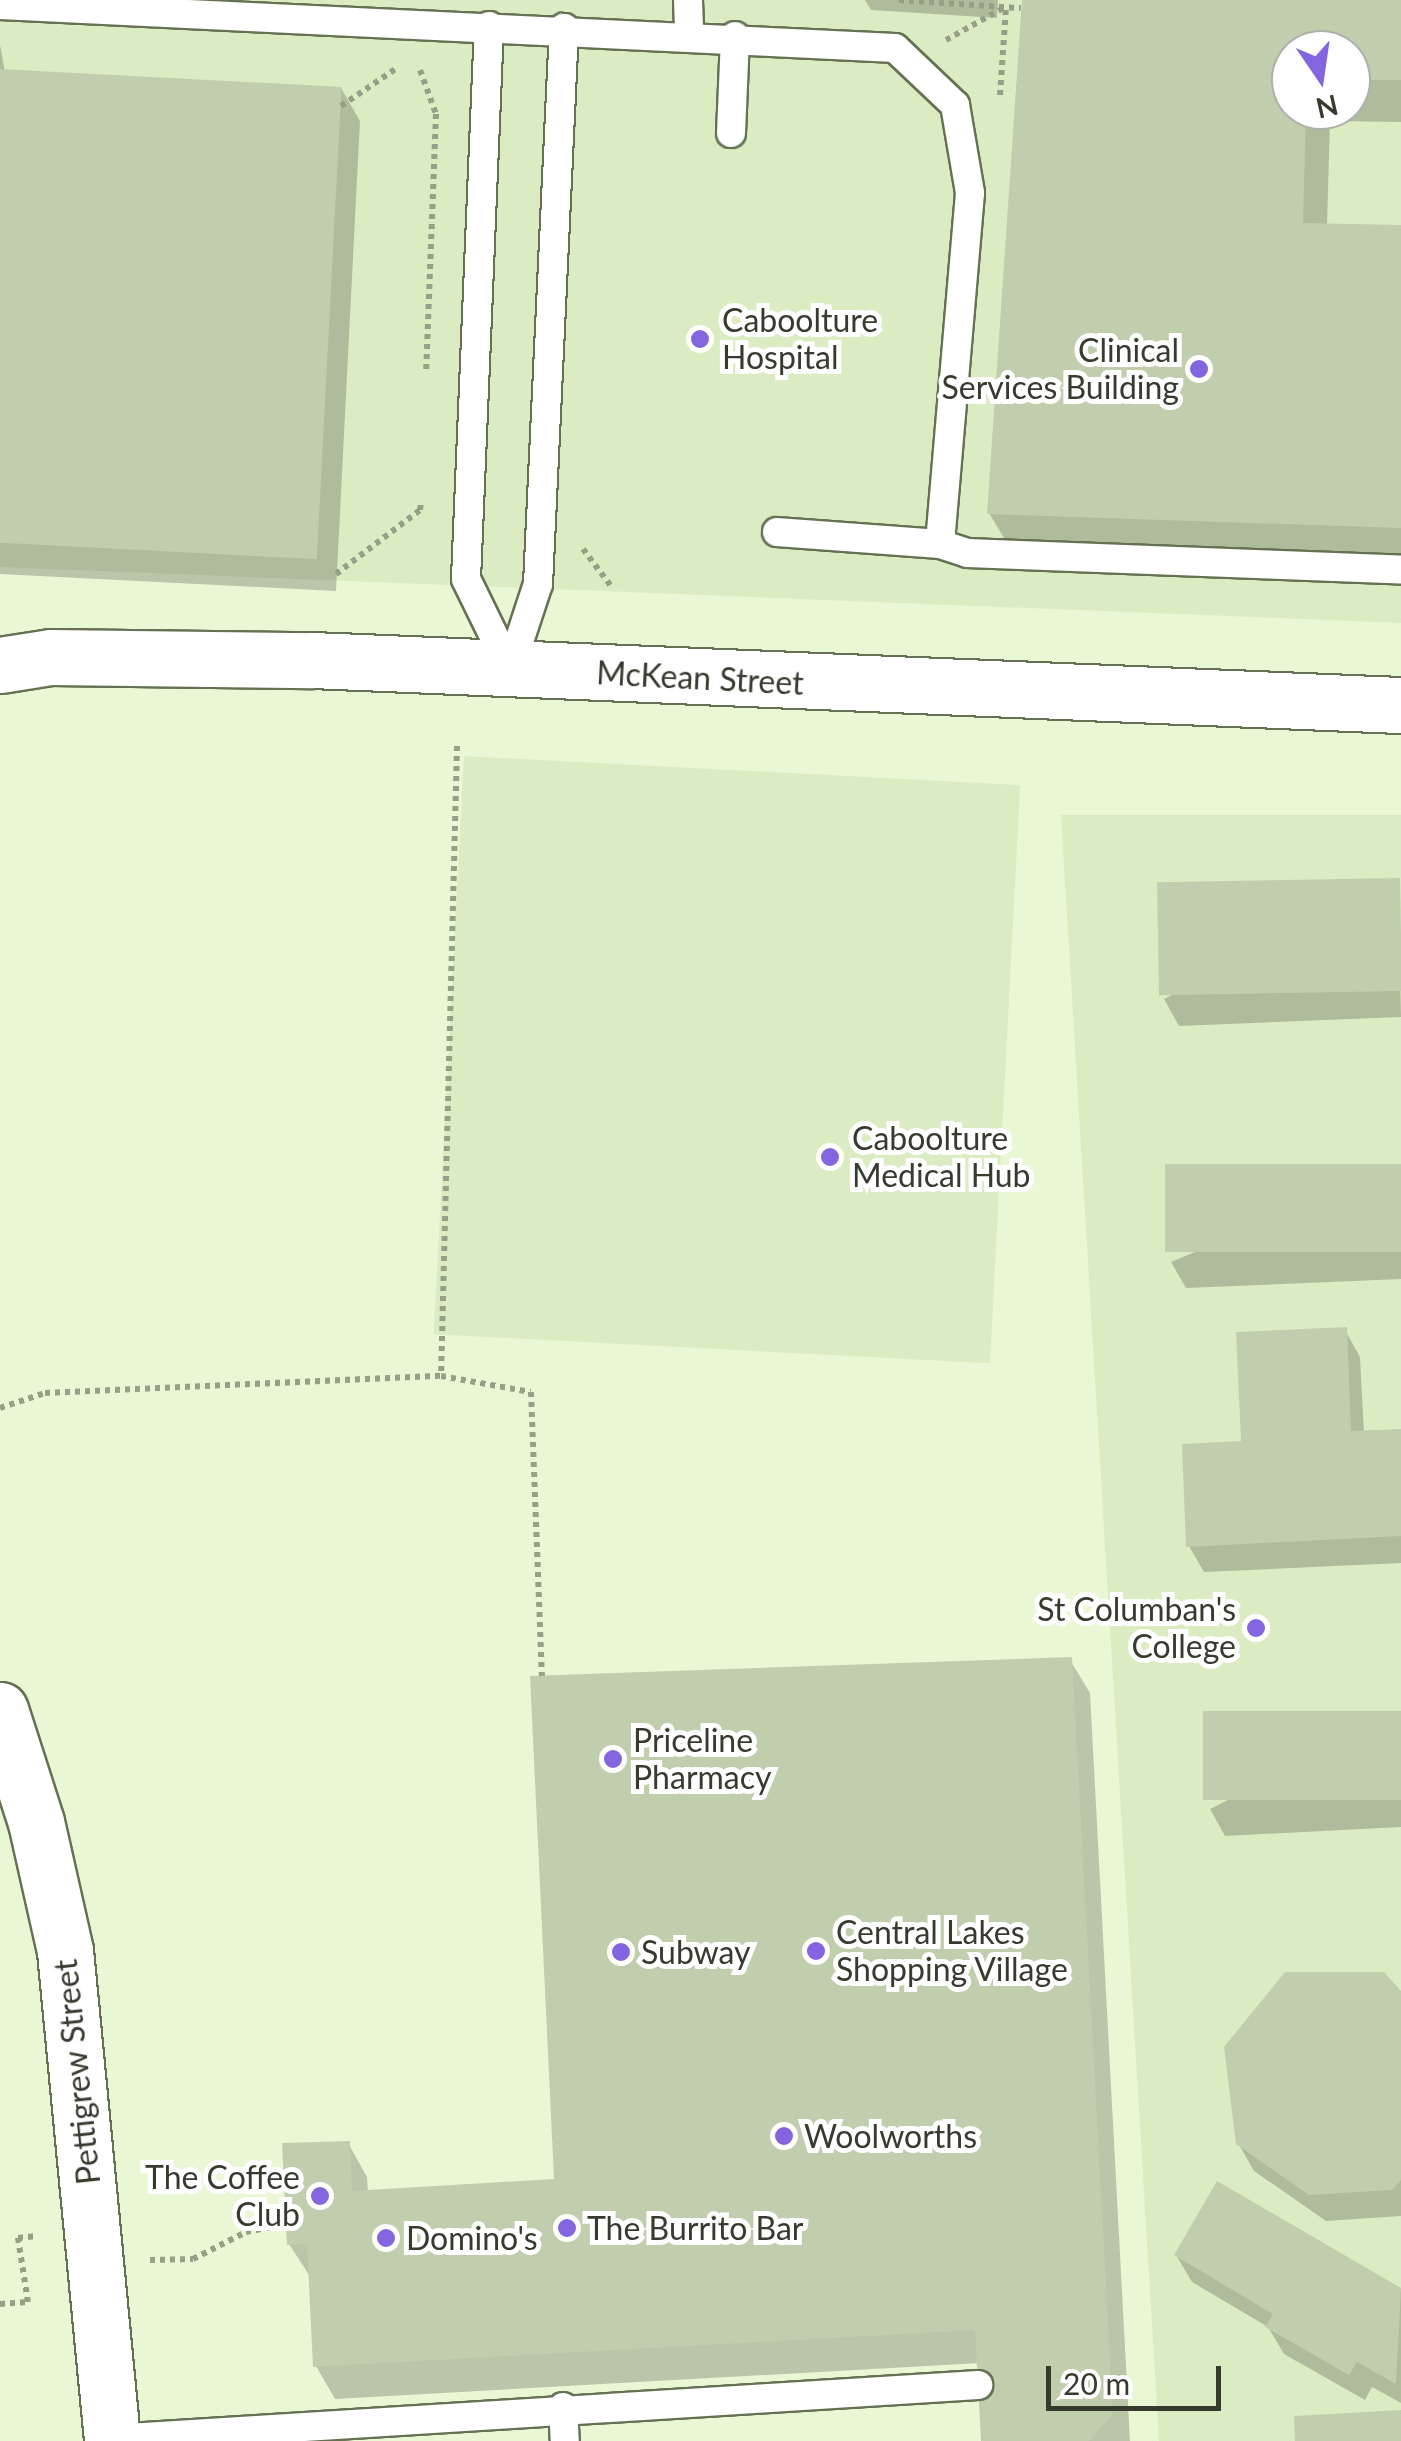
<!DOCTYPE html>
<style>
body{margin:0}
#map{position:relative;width:1401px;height:2441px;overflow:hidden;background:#e9f7d4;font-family:Lato,sans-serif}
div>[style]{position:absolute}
.built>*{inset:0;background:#dbecc3;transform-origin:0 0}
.shadow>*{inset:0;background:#0003}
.building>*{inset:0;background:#c0cead;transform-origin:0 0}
.path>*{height:6px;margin-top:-3px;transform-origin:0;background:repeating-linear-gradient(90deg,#96a087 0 5px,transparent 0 10px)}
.roads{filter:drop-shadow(2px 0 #657153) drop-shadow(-2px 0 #657153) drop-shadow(0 2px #657153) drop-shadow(0 -2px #657153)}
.service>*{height:28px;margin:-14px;padding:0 14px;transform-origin:14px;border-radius:14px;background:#fff}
.secondary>*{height:55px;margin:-27.5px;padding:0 27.5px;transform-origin:27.5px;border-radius:27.5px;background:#fff}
.dots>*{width:28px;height:28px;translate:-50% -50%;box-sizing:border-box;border:5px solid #fefefe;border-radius:50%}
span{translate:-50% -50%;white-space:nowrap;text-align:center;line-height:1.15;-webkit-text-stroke:10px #fefefe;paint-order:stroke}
.poi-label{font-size:32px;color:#363b2e}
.left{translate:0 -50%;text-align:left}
.right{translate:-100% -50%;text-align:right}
.street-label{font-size:32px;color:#363b2e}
.north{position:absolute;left:1271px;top:30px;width:100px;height:100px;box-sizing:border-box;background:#fefefe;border:2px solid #aeb0ab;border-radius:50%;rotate:167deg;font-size:28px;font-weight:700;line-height:40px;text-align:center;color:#363b2e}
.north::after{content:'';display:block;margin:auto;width:35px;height:45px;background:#8365e0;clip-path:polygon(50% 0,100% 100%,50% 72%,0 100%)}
.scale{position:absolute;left:1046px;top:2366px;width:175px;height:45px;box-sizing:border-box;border:5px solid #363b2e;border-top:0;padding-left:12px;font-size:30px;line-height:35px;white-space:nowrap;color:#363b2e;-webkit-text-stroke:8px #fefefe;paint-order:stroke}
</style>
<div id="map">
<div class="built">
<i style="clip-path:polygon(evenodd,0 0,1401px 0,1401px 623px,0 567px,0 0,1291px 50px,1351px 50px,1351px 110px,1291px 110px,1291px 50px)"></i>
<i style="left:464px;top:756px;width:557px;height:579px;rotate:3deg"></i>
<i style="clip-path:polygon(1061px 815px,1401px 815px,1401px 2441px,1159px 2441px)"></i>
</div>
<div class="shadow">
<i style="clip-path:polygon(865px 0,998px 0,997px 18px,871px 10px)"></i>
<i style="clip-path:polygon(evenodd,1024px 0,1401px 0,1401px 122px,1330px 121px,1327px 226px,1401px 227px,1401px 569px,1014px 555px,989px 513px,1024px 0,1291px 50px,1351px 50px,1351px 110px,1291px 110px,1291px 50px)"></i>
<i style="clip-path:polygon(0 45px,5px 72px,341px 88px,360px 121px,336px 591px,0 574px)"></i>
<i style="clip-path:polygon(1398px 880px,1401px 1017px,1179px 1026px,1164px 999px)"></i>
<i style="clip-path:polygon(1401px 1166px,1401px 1279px,1186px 1288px,1171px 1262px)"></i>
<i style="clip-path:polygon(1345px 1330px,1360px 1357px,1364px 1433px,1401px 1432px,1401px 1563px,1204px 1572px,1189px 1546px,1243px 1443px)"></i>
<i style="clip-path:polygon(1070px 1660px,1090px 1693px,1130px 2441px,984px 2441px,980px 2363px,335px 2399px,316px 2366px,311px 2278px,289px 2244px,348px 2143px,367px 2177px,368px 2192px,557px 2181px)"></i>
<i style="clip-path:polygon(1401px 1713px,1401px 1827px,1225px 1836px,1210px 1809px)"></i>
<i style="clip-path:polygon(1401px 1995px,1401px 2216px,1326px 2221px,1254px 2171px,1238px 2143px)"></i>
<i style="clip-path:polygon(1218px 2184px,1401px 2291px,1401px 2403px,1372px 2387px,1365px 2400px,1284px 2354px,1268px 2327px,1192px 2282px,1176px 2255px)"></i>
</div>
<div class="building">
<i style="clip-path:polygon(1022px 0,1401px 0,1401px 80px,1351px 80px,1351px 50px,1291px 50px,1291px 110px,1306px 110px,1303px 223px,1401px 225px,1401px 528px,987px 514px)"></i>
<i style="left:0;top:69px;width:342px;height:473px;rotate:3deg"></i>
<i style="left:1400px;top:878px;width:113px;height:243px;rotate:89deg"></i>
<i style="left:1401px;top:1164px;width:88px;height:236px;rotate:90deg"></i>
<i style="clip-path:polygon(1347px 1327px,1351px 1431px,1401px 1429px,1401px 1536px,1186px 1547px,1182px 1444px,1241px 1441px,1236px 1332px)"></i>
<i style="clip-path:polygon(1072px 1657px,1113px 2414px,1089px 2441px,981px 2441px,975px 2330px,313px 2367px,307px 2244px,287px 2245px,282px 2143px,350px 2141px,352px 2191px,554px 2179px,530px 1676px)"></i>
<i style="left:1401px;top:1711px;width:89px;height:198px;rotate:90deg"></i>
<i style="clip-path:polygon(1285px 1972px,1384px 1972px,1401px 1991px,1401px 2180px,1392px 2190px,1309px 2195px,1236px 2144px,1224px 2047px)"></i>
<i style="clip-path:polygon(1217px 2181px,1401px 2288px,1396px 2384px,1357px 2362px,1349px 2375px,1265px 2327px,1273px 2314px,1174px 2255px)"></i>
<i style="clip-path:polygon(1401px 2410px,1401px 2441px,1295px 2441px,1294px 2416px)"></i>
</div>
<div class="path">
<i style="left:899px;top:0;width:122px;rotate:3.8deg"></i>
<i style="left:946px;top:40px;width:68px;rotate:-29.2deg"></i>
<i style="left:420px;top:70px;width:47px;rotate:70deg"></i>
<i style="left:436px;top:114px;width:260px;rotate:92.2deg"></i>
<i style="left:1000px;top:95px;width:89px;rotate:-86.1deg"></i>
<i style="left:341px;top:106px;width:68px;rotate:-34.2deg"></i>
<i style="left:583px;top:549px;width:46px;rotate:52.9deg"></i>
<i style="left:336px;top:574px;width:106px;rotate:-37.3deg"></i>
<i style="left:420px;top:510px;width:8px;rotate:-83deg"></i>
<i style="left:457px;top:746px;width:630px;rotate:91.45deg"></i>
<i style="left:441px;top:1376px;width:91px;rotate:10.1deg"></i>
<i style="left:531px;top:1392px;width:284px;rotate:87.8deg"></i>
<i style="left:0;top:1408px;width:47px;rotate:-18.4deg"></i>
<i style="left:45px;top:1393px;width:396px;rotate:-2.5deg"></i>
<i style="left:150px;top:2260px;width:43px;rotate:-1.3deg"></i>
<i style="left:193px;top:2259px;width:59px;rotate:-27deg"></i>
<i style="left:246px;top:2232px;width:41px;rotate:-11.3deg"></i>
<i style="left:0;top:2304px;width:28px;rotate:-4deg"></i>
<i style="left:28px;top:2302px;width:65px;rotate:-98.9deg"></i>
<i style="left:18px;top:2238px;width:19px;rotate:-6deg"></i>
</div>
<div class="roads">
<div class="service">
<i style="left:688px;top:0;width:34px;rotate:88deg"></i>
<i style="left:0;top:5px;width:896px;rotate:2.75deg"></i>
<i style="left:895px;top:48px;width:83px;rotate:43.5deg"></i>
<i style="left:955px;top:105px;width:89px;rotate:80.3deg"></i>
<i style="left:970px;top:193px;width:352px;rotate:94.9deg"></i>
<i style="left:940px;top:544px;width:29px;rotate:18deg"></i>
<i style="left:968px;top:553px;width:433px;rotate:2.2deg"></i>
<i style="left:489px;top:26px;width:553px;rotate:92.38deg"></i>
<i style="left:466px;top:579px;width:100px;rotate:63.9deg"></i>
<i style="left:731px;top:133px;width:97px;rotate:-87.6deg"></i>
<i style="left:777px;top:532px;width:163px;rotate:4.2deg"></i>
<i style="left:510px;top:669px;width:89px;rotate:-71.8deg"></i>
<i style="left:538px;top:584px;width:557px;rotate:-87.32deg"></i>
<i style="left:563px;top:2407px;width:34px;rotate:87deg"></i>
<i style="left:112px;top:2439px;width:868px;rotate:-3.57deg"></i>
</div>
<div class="secondary">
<i style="left:0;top:665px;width:52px;rotate:-8.9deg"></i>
<i style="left:51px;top:657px;width:261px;rotate:0.7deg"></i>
<i style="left:312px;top:660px;width:1090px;rotate:2.37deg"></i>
<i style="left:0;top:1710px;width:118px;rotate:72.2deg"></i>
<i style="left:36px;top:1822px;width:132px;rotate:77.3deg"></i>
<i style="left:65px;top:1951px;width:492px;rotate:84.5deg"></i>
</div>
</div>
<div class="dots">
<i style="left:700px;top:339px;background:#8365e0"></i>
<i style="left:1199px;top:369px;background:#8365e0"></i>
<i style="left:830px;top:1157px;background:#8365e0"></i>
<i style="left:1256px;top:1628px;background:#8365e0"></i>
<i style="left:613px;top:1759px;background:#8365e0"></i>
<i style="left:816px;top:1951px;background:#8365e0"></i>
<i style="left:621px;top:1952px;background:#8365e0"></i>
<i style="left:784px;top:2136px;background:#8365e0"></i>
<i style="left:320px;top:2196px;background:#8365e0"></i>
<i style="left:567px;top:2228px;background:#8365e0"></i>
<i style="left:386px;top:2238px;background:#8365e0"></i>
</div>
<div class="poi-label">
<span class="left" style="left:722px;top:339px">Caboolture<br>Hospital</span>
<span class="right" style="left:1179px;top:369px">Clinical<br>Services Building</span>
<span class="left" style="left:852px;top:1157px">Caboolture<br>Medical Hub</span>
<span class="right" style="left:1236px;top:1628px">St Columban's<br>College</span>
<span class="left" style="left:633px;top:1759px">Priceline<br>Pharmacy</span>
<span class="left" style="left:836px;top:1951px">Central Lakes<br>Shopping Village</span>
<span class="left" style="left:641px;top:1952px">Subway</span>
<span class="left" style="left:804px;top:2136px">Woolworths</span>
<span class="right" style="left:300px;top:2196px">The Coffee<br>Club</span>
<span class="left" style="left:587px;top:2228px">The Burrito Bar</span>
<span class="left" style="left:406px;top:2238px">Domino's</span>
</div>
<div class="street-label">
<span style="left:700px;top:678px;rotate:3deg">McKean Street</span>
<span style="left:77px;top:2072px;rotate:-96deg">Pettigrew Street</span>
</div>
<div class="north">N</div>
<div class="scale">20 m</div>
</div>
